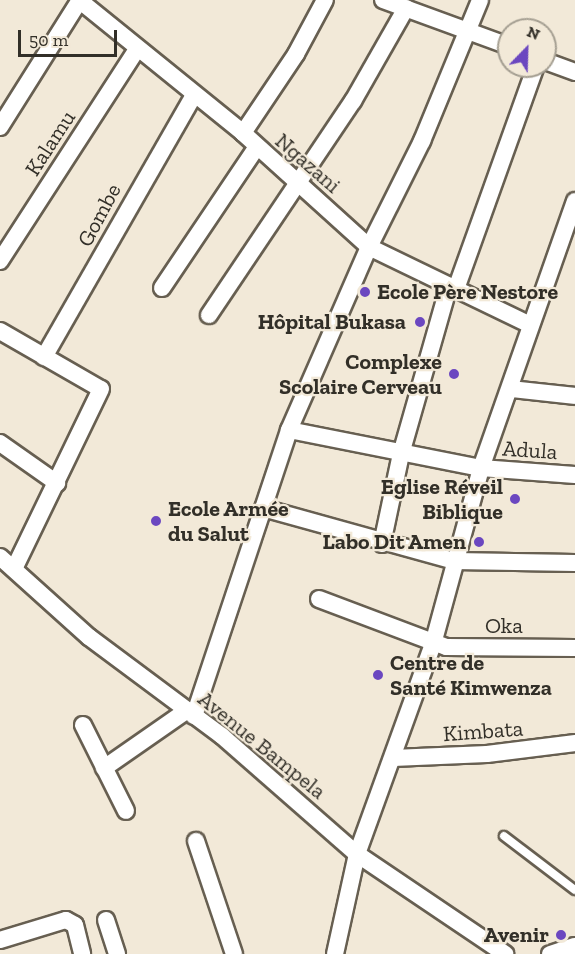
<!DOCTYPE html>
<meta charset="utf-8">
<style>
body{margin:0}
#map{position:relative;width:575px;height:954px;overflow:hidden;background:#f2e9d8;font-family:"Zilla Slab",serif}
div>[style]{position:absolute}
.roads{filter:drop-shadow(2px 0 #675f51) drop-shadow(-2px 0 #675f51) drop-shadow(0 2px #675f51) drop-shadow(0 -2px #675f51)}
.lane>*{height:8px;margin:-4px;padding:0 4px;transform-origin:4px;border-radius:4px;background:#fff}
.street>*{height:16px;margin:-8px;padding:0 8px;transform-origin:8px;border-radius:8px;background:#fff}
.dots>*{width:16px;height:16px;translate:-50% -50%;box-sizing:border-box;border:3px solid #f2e9d8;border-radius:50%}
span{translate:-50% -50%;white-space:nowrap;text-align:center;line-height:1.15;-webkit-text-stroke:4.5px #f2e9d8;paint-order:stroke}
.street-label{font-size:22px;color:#322f28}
.poi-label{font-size:22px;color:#322f28;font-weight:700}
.left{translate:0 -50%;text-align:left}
.right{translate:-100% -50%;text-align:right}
.north{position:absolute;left:497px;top:18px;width:60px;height:60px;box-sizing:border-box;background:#f2e9d8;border:2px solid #a59f92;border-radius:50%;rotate:23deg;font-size:16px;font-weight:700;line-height:24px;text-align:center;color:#322f28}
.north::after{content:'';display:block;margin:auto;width:21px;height:27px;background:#6b47c0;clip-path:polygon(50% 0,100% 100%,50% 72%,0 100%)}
.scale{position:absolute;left:18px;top:30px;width:99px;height:27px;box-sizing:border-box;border:3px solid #322f28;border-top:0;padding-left:8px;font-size:18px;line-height:21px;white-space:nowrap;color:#322f28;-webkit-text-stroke:4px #f2e9d8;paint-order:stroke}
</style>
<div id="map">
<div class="roads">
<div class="lane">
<i style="left:504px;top:836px;width:89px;rotate:37.3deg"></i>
</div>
<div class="street">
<i style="left:79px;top:0;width:211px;rotate:39deg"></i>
<i style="left:243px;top:133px;width:170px;rotate:42.1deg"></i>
<i style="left:369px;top:247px;width:179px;rotate:25.8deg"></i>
<i style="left:383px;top:0;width:134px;rotate:20.1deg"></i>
<i style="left:545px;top:61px;width:32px;rotate:20deg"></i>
<i style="left:0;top:127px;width:150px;rotate:-57.8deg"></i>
<i style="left:243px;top:133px;width:95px;rotate:-56.1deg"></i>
<i style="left:296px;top:54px;width:61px;rotate:-61.8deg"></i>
<i style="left:0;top:261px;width:252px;rotate:-57.1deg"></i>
<i style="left:162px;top:288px;width:169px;rotate:-56.1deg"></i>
<i style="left:456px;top:289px;width:237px;rotate:-70.3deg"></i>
<i style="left:209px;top:315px;width:258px;rotate:-56.1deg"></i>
<i style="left:353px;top:101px;width:107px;rotate:-60.3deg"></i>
<i style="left:0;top:331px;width:116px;rotate:29.9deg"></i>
<i style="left:101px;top:389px;width:200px;rotate:115.8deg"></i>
<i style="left:44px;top:357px;width:302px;rotate:-60.2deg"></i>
<i style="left:511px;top:389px;width:64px;rotate:6.2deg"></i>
<i style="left:289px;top:430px;width:196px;rotate:11.2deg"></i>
<i style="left:481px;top:468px;width:94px;rotate:4.3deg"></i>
<i style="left:0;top:443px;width:70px;rotate:35.1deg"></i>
<i style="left:263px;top:508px;width:198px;rotate:15.5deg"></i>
<i style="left:454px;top:561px;width:121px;rotate:0.9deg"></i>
<i style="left:382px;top:544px;width:92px;rotate:-78.1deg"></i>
<i style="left:401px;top:454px;width:175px;rotate:-74.1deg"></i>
<i style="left:0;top:557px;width:120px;rotate:42deg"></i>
<i style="left:89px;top:637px;width:166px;rotate:36.7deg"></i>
<i style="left:222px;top:736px;width:179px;rotate:41.2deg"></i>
<i style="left:357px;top:854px;width:179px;rotate:34deg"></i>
<i style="left:319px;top:599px;width:136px;rotate:20.7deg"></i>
<i style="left:446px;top:647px;width:129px;rotate:0.4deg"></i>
<i style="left:194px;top:716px;width:301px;rotate:-71.6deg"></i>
<i style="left:289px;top:430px;width:200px;rotate:-66.4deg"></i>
<i style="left:369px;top:247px;width:119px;rotate:-63.4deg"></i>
<i style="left:422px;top:141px;width:152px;rotate:-67.6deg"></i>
<i style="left:83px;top:725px;width:96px;rotate:63.4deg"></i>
<i style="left:393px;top:758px;width:94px;rotate:-2.4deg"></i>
<i style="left:487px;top:754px;width:89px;rotate:-7.1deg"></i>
<i style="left:104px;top:768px;width:100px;rotate:-34.8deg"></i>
<i style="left:196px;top:841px;width:119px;rotate:71.4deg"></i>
<i style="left:106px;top:920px;width:36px;rotate:72deg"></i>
<i style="left:0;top:940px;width:69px;rotate:-16.9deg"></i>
<i style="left:66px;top:920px;width:10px;rotate:29deg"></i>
<i style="left:75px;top:925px;width:30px;rotate:76deg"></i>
<i style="left:335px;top:954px;width:102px;rotate:-77.6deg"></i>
<i style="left:357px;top:854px;width:223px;rotate:-70.1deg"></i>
<i style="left:433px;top:644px;width:182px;rotate:-74.7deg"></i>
<i style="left:481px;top:468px;width:283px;rotate:-70.6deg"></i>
<i style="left:550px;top:954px;width:26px;rotate:-18deg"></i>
</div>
</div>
<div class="dots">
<i style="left:365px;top:292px;background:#6b47c0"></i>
<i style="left:420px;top:322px;background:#6b47c0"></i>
<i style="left:454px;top:374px;background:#6b47c0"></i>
<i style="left:515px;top:499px;background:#6b47c0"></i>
<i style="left:156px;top:521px;background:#6b47c0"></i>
<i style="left:479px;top:542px;background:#6b47c0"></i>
<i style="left:378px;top:675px;background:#6b47c0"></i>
<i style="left:561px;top:935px;background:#6b47c0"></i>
</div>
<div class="street-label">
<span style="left:50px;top:143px;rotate:-57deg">Kalamu</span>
<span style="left:308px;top:163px;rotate:41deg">Ngazani</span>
<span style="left:99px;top:215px;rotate:-62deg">Gombe</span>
<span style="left:530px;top:450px;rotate:4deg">Adula</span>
<span style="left:504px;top:626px">Oka</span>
<span style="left:483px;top:731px;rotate:-4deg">Kimbata</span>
<span style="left:262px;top:745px;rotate:39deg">Avenue Bampela</span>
</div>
<div class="poi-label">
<span class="left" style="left:377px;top:292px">Ecole Père Nestore</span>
<span class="right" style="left:406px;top:322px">Hôpital Bukasa</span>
<span class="right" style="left:442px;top:374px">Complexe<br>Scolaire Cerveau</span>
<span class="right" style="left:503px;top:499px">Eglise Réveil<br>Biblique</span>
<span class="left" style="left:168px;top:521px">Ecole Armée<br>du Salut</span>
<span class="right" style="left:466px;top:542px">Labo Dit Amen</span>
<span class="left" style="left:390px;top:675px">Centre de<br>Santé Kimwenza</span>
<span class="right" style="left:549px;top:935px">Avenir</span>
</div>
<div class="north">N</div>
<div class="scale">50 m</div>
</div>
